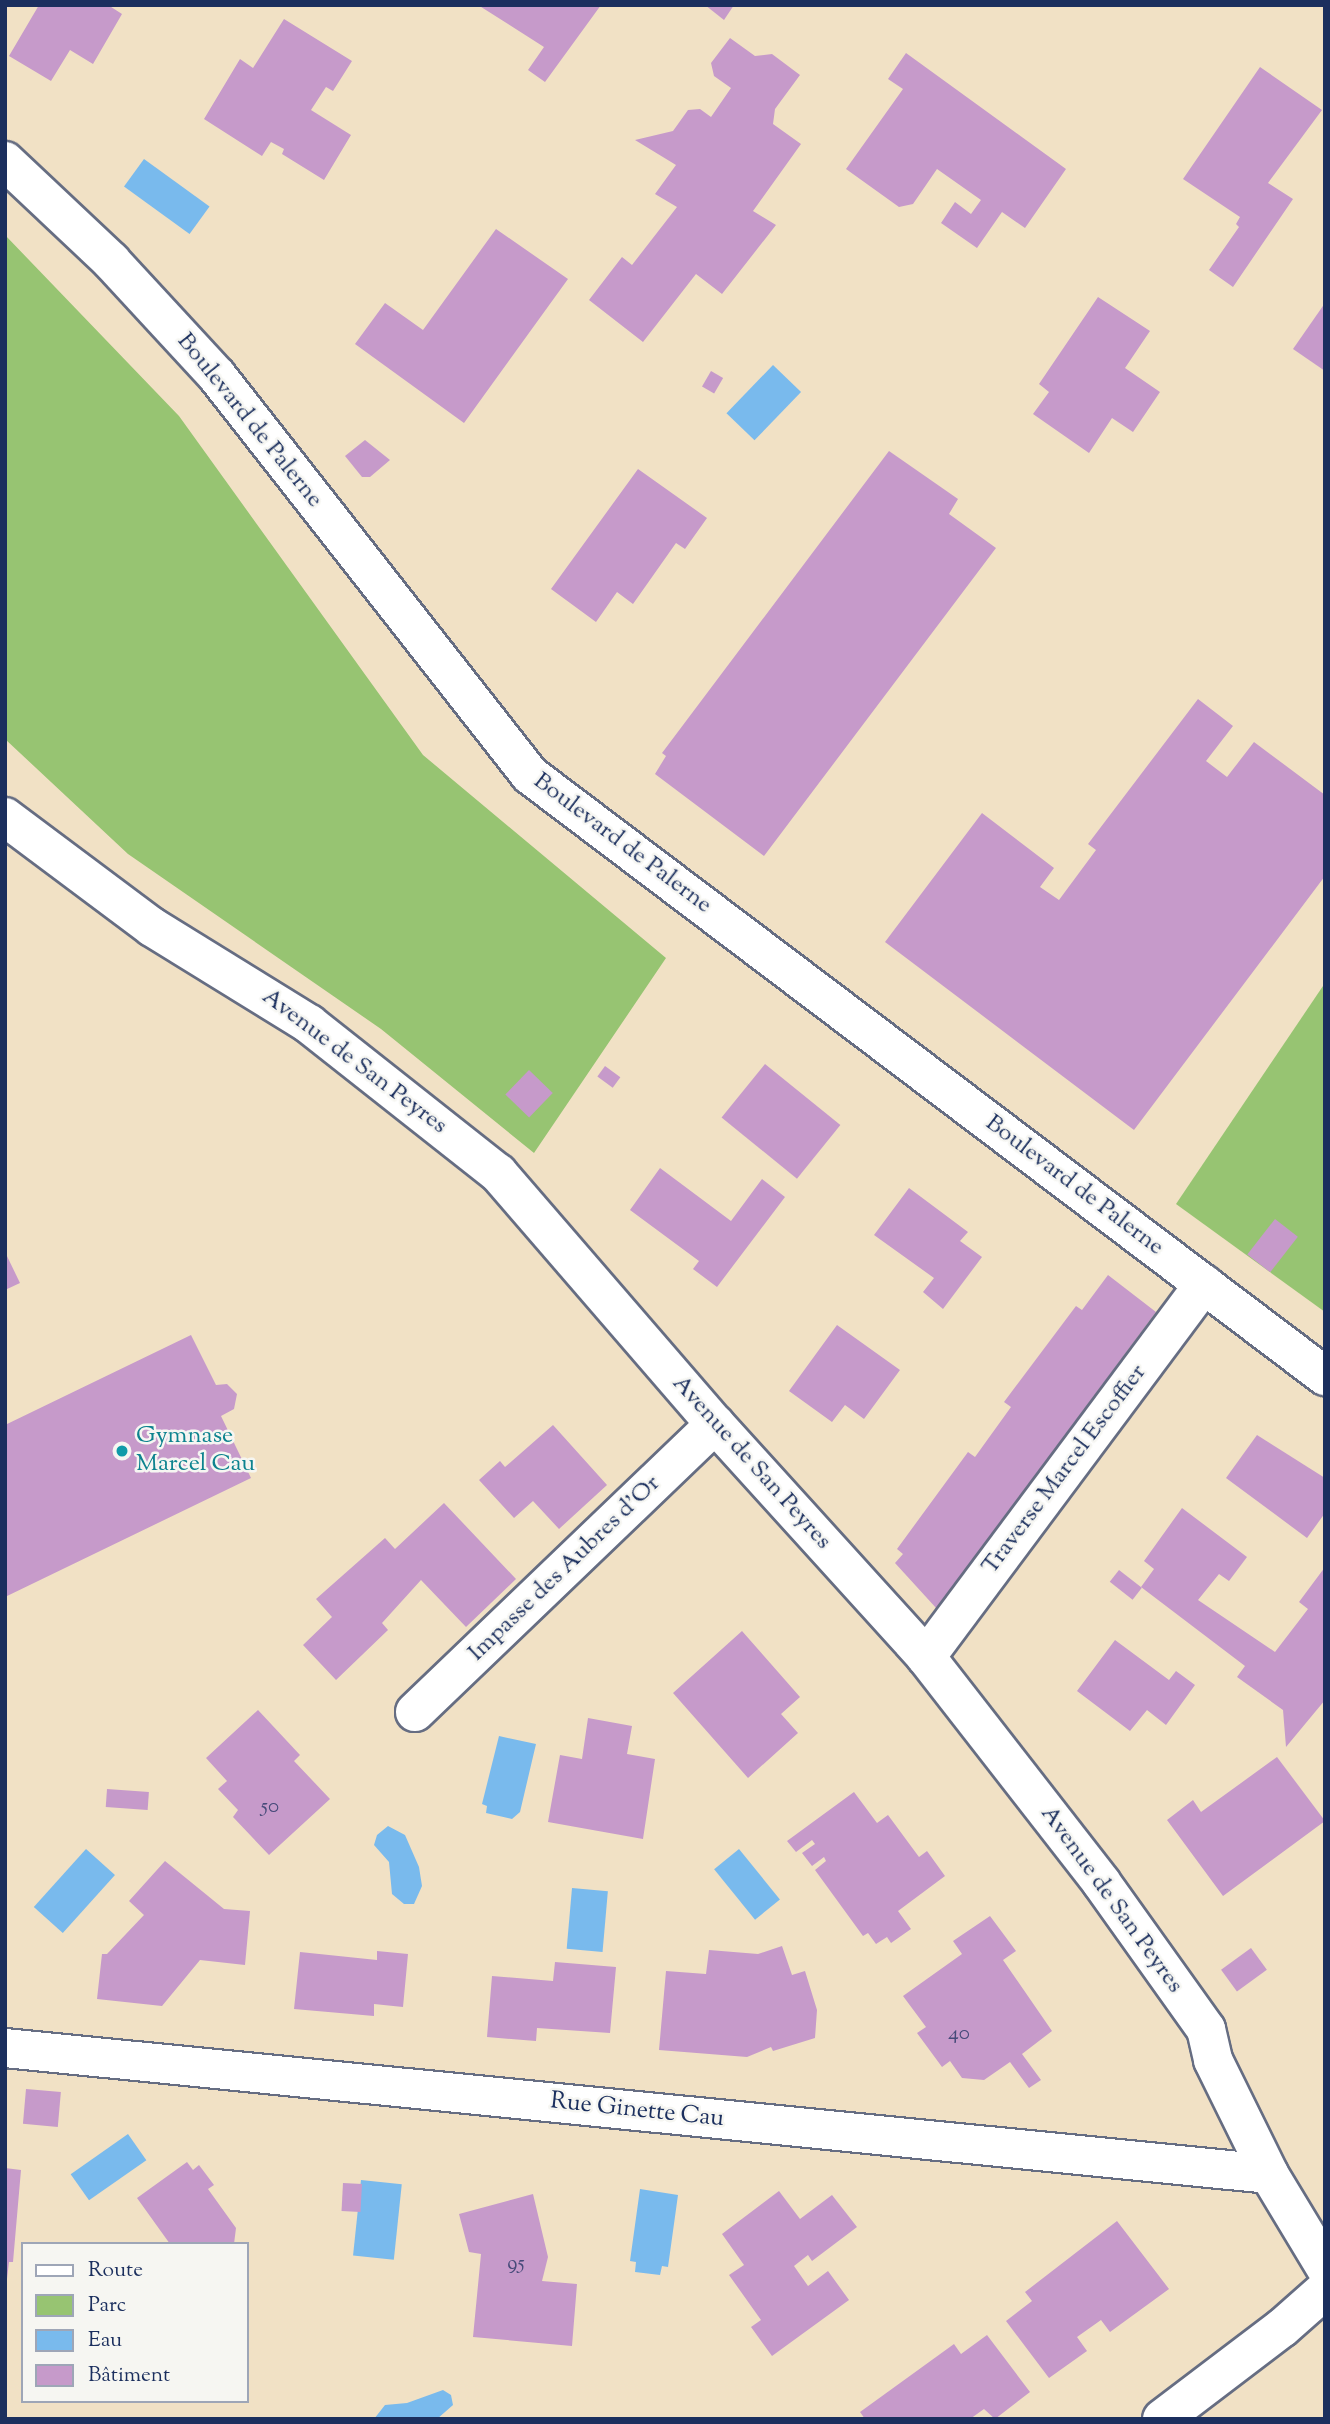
<!DOCTYPE html>
<meta charset="utf-8">
<style>
body{margin:0}
#map{position:relative;width:1330px;height:2424px;overflow:hidden;background:#f1e1c5;font-family:"Sorts Mill Goudy",serif}
div>[style]{position:absolute}
.green>*{inset:0;background:#97c472}
.water>*{inset:0;background:#79baed;transform-origin:0 0}
.building>*{inset:0;background:#c69aca;transform-origin:0 0}
.roads{filter:drop-shadow(2px 0 #666d82) drop-shadow(-2px 0 #666d82) drop-shadow(0 2px #666d82) drop-shadow(0 -2px #666d82)}
.street>*{height:38px;margin:-19px;padding:0 19px;transform-origin:19px;border-radius:19px;background:#fff}
.dots>*{width:19px;height:19px;translate:-50% -50%;box-sizing:border-box;border:4px solid #f6f6f2;border-radius:50%}
span{translate:-50% -50%;white-space:nowrap;text-align:center;line-height:1.15;-webkit-text-stroke:5px #f6f6f2;paint-order:stroke}
.number-label{font-size:21px;color:#464a79}
.number-label span{-webkit-text-stroke-width:0}
.street-label{font-size:24px;color:#1b2f5e}
.culture-label{font-size:24px;color:#0d838f}
.left{translate:0 -50%;text-align:left}
.frame{position:absolute;inset:0;border:7px solid #1b2f5e;pointer-events:none}
.legend{position:absolute;left:21px;top:2242px;width:228px;height:161px;box-sizing:border-box;background:#f6f6f2;border:2px solid #9ea6b7;margin:0;padding:9px 12px;list-style:none;font-size:21px;color:#1b2f5e}
.legend li{display:flex;align-items:center;gap:14px;height:35px}
.legend b{width:35px;border:2px solid #9ea6b7}
</style>
<div id="map">
<div class="green">
<i style="clip-path:polygon(5px 235px,179px 416px,423px 755px,666px 958px,534px 1153px,381px 1029px,128px 854px,5px 739px)"></i>
<i style="clip-path:polygon(1325px 983px,1325px 1312px,1176px 1204px)"></i>
</div>
<div class="water">
<i style="left:144px;top:159px;width:81px;height:34px;rotate:36deg"></i>
<i style="left:773px;top:365px;width:39px;height:67px;rotate:44deg"></i>
<i style="clip-path:polygon(499px 1736px,536px 1744px,520px 1812px,512px 1819px,486px 1813px,487px 1806px,482px 1804px)"></i>
<i style="clip-path:polygon(388px 1826px,405px 1835px,419px 1867px,422px 1886px,414px 1904px,404px 1904px,392px 1894px,389px 1862px,374px 1845px,377px 1835px)"></i>
<i style="left:86px;top:1849px;width:39px;height:78px;rotate:42deg"></i>
<i style="left:739px;top:1849px;width:65px;height:32px;rotate:51deg"></i>
<i style="left:572px;top:1888px;width:36px;height:61px;rotate:5deg"></i>
<i style="left:128px;top:2134px;width:32px;height:70px;rotate:55deg"></i>
<i style="left:361px;top:2180px;width:41px;height:76px;rotate:6deg"></i>
<i style="clip-path:polygon(640px 2189px,678px 2195px,668px 2267px,662px 2266px,660px 2275px,635px 2272px,636px 2262px,630px 2261px)"></i>
<i style="clip-path:polygon(443px 2390px,451px 2395px,453px 2405px,437px 2419px,374px 2419px,385px 2405px,407px 2403px)"></i>
</div>
<div class="building">
<i style="clip-path:polygon(39px 5px,108px 5px,122px 14px,93px 64px,70px 50px,51px 81px,9px 56px)"></i>
<i style="clip-path:polygon(478px 5px,601px 5px,545px 82px,528px 70px,544px 47px)"></i>
<i style="clip-path:polygon(705px 5px,734px 5px,724px 20px)"></i>
<i style="clip-path:polygon(284px 19px,352px 61px,333px 91px,326px 87px,311px 110px,351px 135px,324px 180px,282px 154px,284px 149px,271px 142px,262px 156px,204px 119px,240px 59px,253px 68px)"></i>
<i style="clip-path:polygon(730px 38px,755px 56px,772px 54px,800px 75px,775px 109px,773px 124px,801px 144px,753px 211px,776px 225px,722px 294px,696px 274px,643px 342px,589px 300px,622px 257px,632px 265px,677px 207px,655px 194px,676px 165px,635px 140px,673px 131px,688px 110px,700px 109px,711px 117px,731px 88px,714px 76px,711px 63px)"></i>
<i style="clip-path:polygon(906px 53px,1066px 169px,1025px 228px,1002px 212px,977px 248px,941px 223px,955px 202px,971px 214px,981px 200px,937px 169px,913px 204px,899px 207px,846px 169px,903px 89px,888px 79px)"></i>
<i style="clip-path:polygon(1260px 67px,1322px 110px,1268px 183px,1293px 199px,1233px 287px,1209px 270px,1239px 227px,1236px 224px,1240px 217px,1183px 179px)"></i>
<i style="clip-path:polygon(496px 229px,568px 279px,464px 423px,355px 344px,385px 303px,423px 330px)"></i>
<i style="clip-path:polygon(1098px 297px,1150px 331px,1125px 368px,1160px 392px,1133px 432px,1112px 418px,1089px 453px,1033px 414px,1049px 392px,1039px 384px)"></i>
<i style="clip-path:polygon(1325px 303px,1325px 371px,1293px 349px)"></i>
<i style="left:711px;top:371px;width:14px;height:18px;rotate:30deg"></i>
<i style="clip-path:polygon(365px 440px,390px 460px,370px 477px,362px 477px,345px 456px)"></i>
<i style="clip-path:polygon(889px 451px,958px 499px,949px 514px,996px 548px,764px 856px,655px 774px,666px 756px,662px 753px)"></i>
<i style="clip-path:polygon(638px 469px,707px 518px,685px 549px,676px 543px,633px 604px,617px 592px,596px 622px,551px 589px)"></i>
<i style="clip-path:polygon(1198px 699px,1233px 726px,1206px 761px,1227px 777px,1254px 742px,1325px 795px,1325px 876px,1134px 1130px,885px 942px,982px 813px,1054px 868px,1040px 887px,1059px 900px,1096px 850px,1088px 844px)"></i>
<i style="left:765px;top:1064px;width:97px;height:69px;rotate:39deg"></i>
<i style="left:605px;top:1066px;width:19px;height:13px;rotate:36deg"></i>
<i style="left:529px;top:1070px;width:33px;height:34px;rotate:44deg"></i>
<i style="clip-path:polygon(660px 1168px,731px 1221px,762px 1179px,785px 1197px,717px 1287px,693px 1269px,699px 1261px,630px 1210px)"></i>
<i style="clip-path:polygon(909px 1188px,968px 1232px,960px 1241px,982px 1257px,943px 1309px,923px 1292px,934px 1278px,874px 1235px)"></i>
<i style="left:1275px;top:1219px;width:29px;height:45px;rotate:38deg"></i>
<i style="clip-path:polygon(5px 1252px,20px 1283px,5px 1290px)"></i>
<i style="clip-path:polygon(1108px 1275px,1156px 1312px,937px 1609px,895px 1563px,903px 1554px,897px 1549px,968px 1452px,975px 1457px,1011px 1407px,1004px 1402px,1076px 1306px,1082px 1310px)"></i>
<i style="clip-path:polygon(837px 1325px,900px 1370px,864px 1419px,845px 1405px,832px 1422px,789px 1391px)"></i>
<i style="clip-path:polygon(191px 1335px,216px 1385px,227px 1384px,237px 1394px,234px 1409px,221px 1416px,251px 1478px,5px 1597px,5px 1425px)"></i>
<i style="clip-path:polygon(553px 1425px,607px 1485px,559px 1529px,533px 1501px,514px 1518px,479px 1480px,500px 1461px,505px 1467px)"></i>
<i style="clip-path:polygon(1257px 1435px,1325px 1478px,1325px 1513px,1307px 1538px,1226px 1478px)"></i>
<i style="clip-path:polygon(444px 1503px,516px 1579px,466px 1627px,421px 1580px,382px 1623px,388px 1630px,336px 1680px,303px 1645px,332px 1617px,316px 1599px,385px 1538px,395px 1549px)"></i>
<i style="clip-path:polygon(1182px 1508px,1247px 1557px,1229px 1581px,1219px 1574px,1198px 1600px,1275px 1652px,1308px 1609px,1299px 1602px,1325px 1567px,1325px 1700px,1286px 1747px,1283px 1710px,1237px 1677px,1245px 1666px,1141px 1587px,1154px 1569px,1144px 1561px)"></i>
<i style="left:1119px;top:1570px;width:29px;height:15px;rotate:38deg"></i>
<i style="clip-path:polygon(742px 1631px,800px 1697px,781px 1714px,798px 1733px,748px 1778px,673px 1693px)"></i>
<i style="clip-path:polygon(1115px 1640px,1169px 1680px,1176px 1671px,1195px 1685px,1166px 1725px,1147px 1710px,1130px 1731px,1077px 1691px)"></i>
<i style="clip-path:polygon(258px 1710px,300px 1755px,294px 1761px,330px 1799px,269px 1855px,233px 1817px,238px 1810px,218px 1789px,227px 1781px,206px 1758px)"></i>
<i style="clip-path:polygon(588px 1718px,632px 1726px,627px 1754px,655px 1759px,643px 1839px,548px 1822px,560px 1755px,582px 1759px)"></i>
<i style="clip-path:polygon(1277px 1757px,1325px 1821px,1223px 1896px,1167px 1820px,1193px 1800px,1201px 1812px)"></i>
<i style="left:107px;top:1789px;width:42px;height:18px;rotate:4deg"></i>
<i style="clip-path:polygon(854px 1792px,877px 1823px,888px 1815px,919px 1857px,927px 1851px,945px 1876px,898px 1911px,911px 1929px,891px 1943px,887px 1937px,876px 1944px,868px 1933px,863px 1936px,815px 1870px,826px 1861px,824px 1857px,812px 1866px,802px 1853px,815px 1844px,812px 1840px,796px 1852px,787px 1841px)"></i>
<i style="clip-path:polygon(165px 1861px,224px 1909px,250px 1911px,245px 1965px,200px 1960px,162px 2006px,97px 1999px,102px 1954px,107px 1954px,144px 1915px,129px 1901px)"></i>
<i style="clip-path:polygon(990px 1916px,1016px 1951px,1003px 1960px,1052px 2031px,1022px 2054px,1041px 2080px,1029px 2088px,1010px 2062px,984px 2080px,962px 2078px,950px 2061px,942px 2067px,917px 2033px,926px 2027px,903px 1996px,962px 1954px,953px 1941px)"></i>
<i style="clip-path:polygon(782px 1946px,792px 1975px,805px 1971px,817px 2010px,815px 2038px,773px 2051px,771px 2047px,747px 2057px,659px 2050px,666px 1971px,706px 1974px,709px 1950px,758px 1954px)"></i>
<i style="left:1251px;top:1948px;width:27px;height:37px;rotate:54deg"></i>
<i style="clip-path:polygon(377px 1951px,408px 1954px,403px 2007px,374px 2004px,374px 2016px,294px 2009px,300px 1952px,377px 1960px)"></i>
<i style="clip-path:polygon(555px 1962px,616px 1967px,610px 2033px,537px 2028px,536px 2041px,487px 2037px,492px 1976px,553px 1981px)"></i>
<i style="left:26px;top:2089px;width:35px;height:35px;rotate:5deg"></i>
<i style="clip-path:polygon(187px 2162px,193px 2170px,199px 2165px,214px 2185px,208px 2189px,236px 2228px,234px 2244px,170px 2244px,137px 2198px)"></i>
<i style="clip-path:polygon(5px 2168px,21px 2170px,13px 2262px,9px 2262px,7px 2279px)"></i>
<i style="left:343px;top:2183px;width:19px;height:28px;rotate:3deg"></i>
<i style="clip-path:polygon(779px 2191px,800px 2219px,832px 2195px,857px 2227px,812px 2261px,808px 2255px,794px 2266px,808px 2286px,828px 2271px,849px 2300px,772px 2356px,751px 2327px,761px 2320px,729px 2275px,744px 2265px,722px 2234px)"></i>
<i style="clip-path:polygon(533px 2194px,548px 2257px,542px 2281px,577px 2284px,572px 2346px,473px 2337px,481px 2254px,469px 2252px,459px 2214px)"></i>
<i style="clip-path:polygon(1117px 2221px,1169px 2289px,1110px 2332px,1101px 2320px,1077px 2337px,1087px 2351px,1049px 2378px,1006px 2321px,1032px 2301px,1025px 2292px)"></i>
<i style="clip-path:polygon(987px 2335px,1030px 2392px,995px 2419px,984px 2409px,970px 2419px,865px 2419px,860px 2412px,954px 2344px,961px 2354px)"></i>
</div>
<div class="roads">
<div class="street">
<i style="left:5px;top:161px;width:146px;rotate:43.3deg"></i>
<i style="left:111px;top:261px;width:156px;rotate:47.3deg"></i>
<i style="left:217px;top:376px;width:507px;rotate:51.89deg"></i>
<i style="left:530px;top:775px;width:997px;rotate:37.09deg"></i>
<i style="left:5px;top:817px;width:184px;rotate:36.8deg"></i>
<i style="left:152px;top:927px;width:185px;rotate:31.7deg"></i>
<i style="left:309px;top:1024px;width:241px;rotate:38.3deg"></i>
<i style="left:498px;top:1173px;width:332px;rotate:49.2deg"></i>
<i style="left:715px;top:1424px;width:314px;rotate:47.8deg"></i>
<i style="left:926px;top:1657px;width:285px;rotate:52.1deg"></i>
<i style="left:1101px;top:1882px;width:181px;rotate:54.5deg"></i>
<i style="left:1206px;top:2029px;width:32px;rotate:77deg"></i>
<i style="left:1213px;top:2060px;width:127px;rotate:63.8deg"></i>
<i style="left:1269px;top:2174px;width:109px;rotate:58.9deg"></i>
<i style="left:926px;top:1657px;width:465px;rotate:-53.3deg"></i>
<i style="left:415px;top:1712px;width:416px;rotate:-43.8deg"></i>
<i style="left:5px;top:2048px;width:1270px;rotate:5.69deg"></i>
<i style="left:1162px;top:2419px;width:151px;rotate:-37.2deg"></i>
<i style="left:1282px;top:2328px;width:57px;rotate:-41.5deg"></i>
</div>
</div>
<div class="dots">
<i style="left:122px;top:1451px;background:#0f9aa8"></i>
</div>
<div class="number-label">
<span style="left:270px;top:1807px">50</span>
<span style="left:959px;top:2034px">40</span>
<span style="left:516px;top:2264px">95</span>
</div>
<div class="street-label">
<span style="left:249px;top:421px;rotate:51deg">Boulevard de Palerne</span>
<span style="left:622px;top:844px;rotate:37deg">Boulevard de Palerne</span>
<span style="left:354px;top:1062px;rotate:37deg">Avenue de San Peyres</span>
<span style="left:1074px;top:1186px;rotate:37deg">Boulevard de Palerne</span>
<span style="left:751px;top:1463px;rotate:48deg">Avenue de San Peyres</span>
<span style="left:1065px;top:1470px;rotate:-53deg">Traverse Marcel Escoffier</span>
<span style="left:565px;top:1569px;rotate:-44deg">Impasse des Aubres d’Or</span>
<span style="left:1111px;top:1900px;rotate:54deg">Avenue de San Peyres</span>
<span style="left:637px;top:2111px;rotate:6deg">Rue Ginette Cau</span>
</div>
<div class="culture-label">
<span class="left" style="left:136px;top:1451px">Gymnase<br>Marcel Cau</span>
</div>
<div class="frame"></div>
<ul class="legend">
<li><b style="height:9px;background:#fff"></b>Route</li>
<li><b style="height:19px;background:#97c472"></b>Parc</li>
<li><b style="height:19px;background:#79baed"></b>Eau</li>
<li><b style="height:19px;background:#c69aca"></b>Bâtiment</li>
</ul>
</div>
